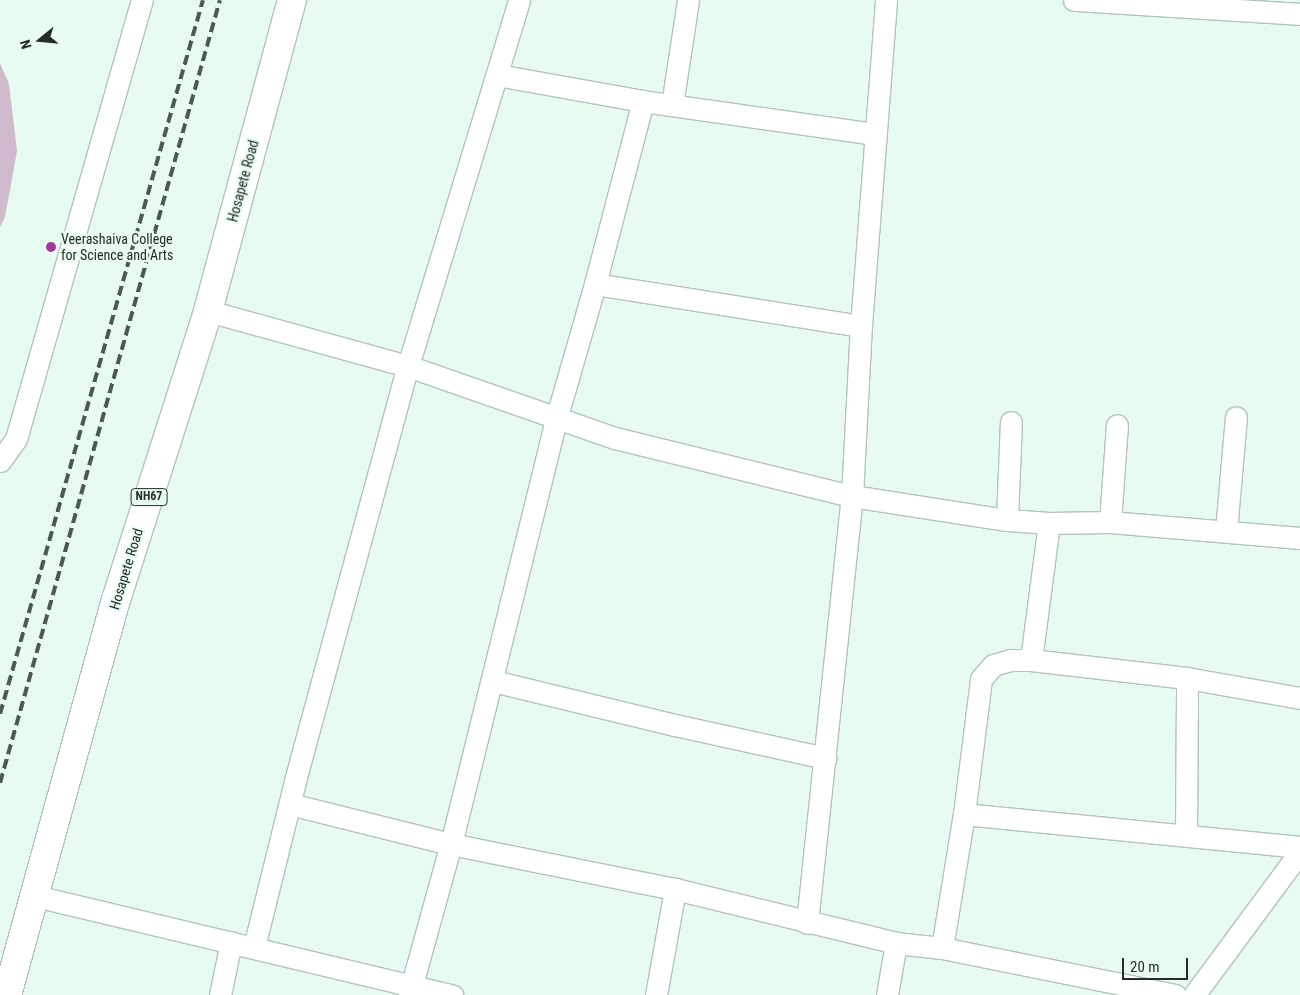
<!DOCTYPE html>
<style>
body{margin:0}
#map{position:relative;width:1300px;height:995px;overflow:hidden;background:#e8fbf0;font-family:"Roboto Condensed",sans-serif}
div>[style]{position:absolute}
.green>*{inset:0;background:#d0bacd}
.roads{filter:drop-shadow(1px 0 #b2c4ba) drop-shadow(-1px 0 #b2c4ba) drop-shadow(0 1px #b2c4ba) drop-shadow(0 -1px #b2c4ba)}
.street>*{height:21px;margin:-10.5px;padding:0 10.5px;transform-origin:10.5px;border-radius:10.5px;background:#fff}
.highway>*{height:28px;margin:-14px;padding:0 14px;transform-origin:14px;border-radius:14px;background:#fff}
.rail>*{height:4px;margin-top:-2px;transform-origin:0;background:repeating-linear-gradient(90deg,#4e5852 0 10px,transparent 0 15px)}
.dots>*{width:14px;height:14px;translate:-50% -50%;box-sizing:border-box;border:2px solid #e8fbf0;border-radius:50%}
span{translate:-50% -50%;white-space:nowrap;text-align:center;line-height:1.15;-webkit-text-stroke:4.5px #e8fbf0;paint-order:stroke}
.shield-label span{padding:1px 4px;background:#e8fbf0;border:1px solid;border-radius:4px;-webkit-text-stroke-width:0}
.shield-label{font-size:12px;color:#262d29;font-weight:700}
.street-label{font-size:14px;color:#262d29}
.poi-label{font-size:14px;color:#262d29}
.left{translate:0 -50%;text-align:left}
.north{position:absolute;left:15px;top:15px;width:50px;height:50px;-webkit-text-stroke:4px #e8fbf0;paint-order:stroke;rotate:253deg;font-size:14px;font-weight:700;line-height:20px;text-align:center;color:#262d29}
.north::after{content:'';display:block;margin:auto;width:18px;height:22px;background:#262d29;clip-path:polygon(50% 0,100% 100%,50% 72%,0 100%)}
.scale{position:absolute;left:1122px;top:958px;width:66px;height:22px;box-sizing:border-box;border:2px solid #262d29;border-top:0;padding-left:6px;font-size:15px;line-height:18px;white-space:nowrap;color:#262d29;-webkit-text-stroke:4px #e8fbf0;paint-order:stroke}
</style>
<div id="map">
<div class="green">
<i style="clip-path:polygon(0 63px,9px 84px,17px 151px,5px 217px,0 227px)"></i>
</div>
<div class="roads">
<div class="street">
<i style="left:1074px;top:0;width:226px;rotate:3.5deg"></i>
<i style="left:497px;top:75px;width:148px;rotate:10.1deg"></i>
<i style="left:643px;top:101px;width:235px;rotate:8.1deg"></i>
<i style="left:672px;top:105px;width:106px;rotate:-81.3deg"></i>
<i style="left:595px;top:284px;width:269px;rotate:9deg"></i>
<i style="left:208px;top:311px;width:207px;rotate:15.4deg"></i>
<i style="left:408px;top:366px;width:219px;rotate:19.2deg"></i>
<i style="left:615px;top:438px;width:244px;rotate:13.8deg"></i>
<i style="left:852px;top:496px;width:157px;rotate:8.8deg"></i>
<i style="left:1007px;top:520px;width:42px;rotate:4.1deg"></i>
<i style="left:1049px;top:523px;width:61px;rotate:-0.9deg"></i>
<i style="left:1110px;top:522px;width:191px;rotate:4.8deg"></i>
<i style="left:0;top:461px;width:27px;rotate:-54deg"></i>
<i style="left:16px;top:439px;width:457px;rotate:-74deg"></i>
<i style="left:1007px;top:520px;width:98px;rotate:-87.7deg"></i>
<i style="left:1110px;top:522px;width:97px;rotate:-85.9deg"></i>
<i style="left:1226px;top:531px;width:114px;rotate:-85deg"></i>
<i style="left:1031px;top:660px;width:138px;rotate:-82.5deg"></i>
<i style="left:493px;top:681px;width:187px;rotate:13.6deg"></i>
<i style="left:675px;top:725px;width:154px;rotate:12.4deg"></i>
<i style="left:290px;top:804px;width:166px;rotate:14deg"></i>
<i style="left:451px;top:844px;width:228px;rotate:11.4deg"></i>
<i style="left:675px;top:889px;width:228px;rotate:13.7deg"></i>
<i style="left:896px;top:943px;width:46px;rotate:6.2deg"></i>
<i style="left:942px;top:948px;width:238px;rotate:11.4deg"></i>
<i style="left:964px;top:814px;width:338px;rotate:5.6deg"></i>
<i style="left:1186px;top:835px;width:157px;rotate:-89.6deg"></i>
<i style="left:35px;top:896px;width:429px;rotate:13.4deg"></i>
<i style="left:807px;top:923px;width:429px;rotate:-84deg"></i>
<i style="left:852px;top:496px;width:170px;rotate:-87deg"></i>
<i style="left:861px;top:326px;width:327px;rotate:-85.6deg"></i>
<i style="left:254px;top:947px;width:175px;rotate:-76.1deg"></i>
<i style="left:296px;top:777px;width:426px;rotate:-74.8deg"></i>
<i style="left:408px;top:366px;width:382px;rotate:-73.1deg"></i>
<i style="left:942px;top:948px;width:136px;rotate:-80.7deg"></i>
<i style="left:964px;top:814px;width:136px;rotate:-82.8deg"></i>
<i style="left:981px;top:679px;width:18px;rotate:-49deg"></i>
<i style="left:993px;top:665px;width:18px;rotate:-16deg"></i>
<i style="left:1010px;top:660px;width:21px"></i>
<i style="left:1031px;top:660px;width:157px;rotate:6.6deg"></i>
<i style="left:1187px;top:678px;width:115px;rotate:10deg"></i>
<i style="left:220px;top:995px;width:54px;rotate:-78.3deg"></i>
<i style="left:409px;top:995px;width:157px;rotate:-74.5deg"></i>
<i style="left:451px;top:844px;width:441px;rotate:-76.1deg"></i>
<i style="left:557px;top:416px;width:137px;rotate:-73.9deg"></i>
<i style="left:595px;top:284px;width:189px;rotate:-75.3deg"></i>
<i style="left:656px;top:995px;width:108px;rotate:-79.8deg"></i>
<i style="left:887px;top:995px;width:53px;rotate:-80.2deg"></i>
<i style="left:1194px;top:995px;width:178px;rotate:-53.5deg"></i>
</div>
<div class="highway">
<i style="left:7px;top:995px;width:410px;rotate:-74.6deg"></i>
<i style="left:116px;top:600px;width:303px;rotate:-72.3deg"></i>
<i style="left:208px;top:311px;width:322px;rotate:-74.9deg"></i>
</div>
</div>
<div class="rail">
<i style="left:0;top:714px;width:742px;rotate:-74.13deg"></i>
<i style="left:0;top:783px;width:813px;rotate:-74.31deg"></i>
</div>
<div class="dots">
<i style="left:51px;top:247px;background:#a1399c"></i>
</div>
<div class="shield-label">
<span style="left:149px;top:497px">NH67</span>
</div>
<div class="street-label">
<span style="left:243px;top:181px;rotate:-75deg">Hosapete Road</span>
<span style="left:126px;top:569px;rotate:-73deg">Hosapete Road</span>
</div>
<div class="poi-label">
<span class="left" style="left:61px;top:247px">Veerashaiva College<br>for Science and Arts</span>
</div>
<div class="north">N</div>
<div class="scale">20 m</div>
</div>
